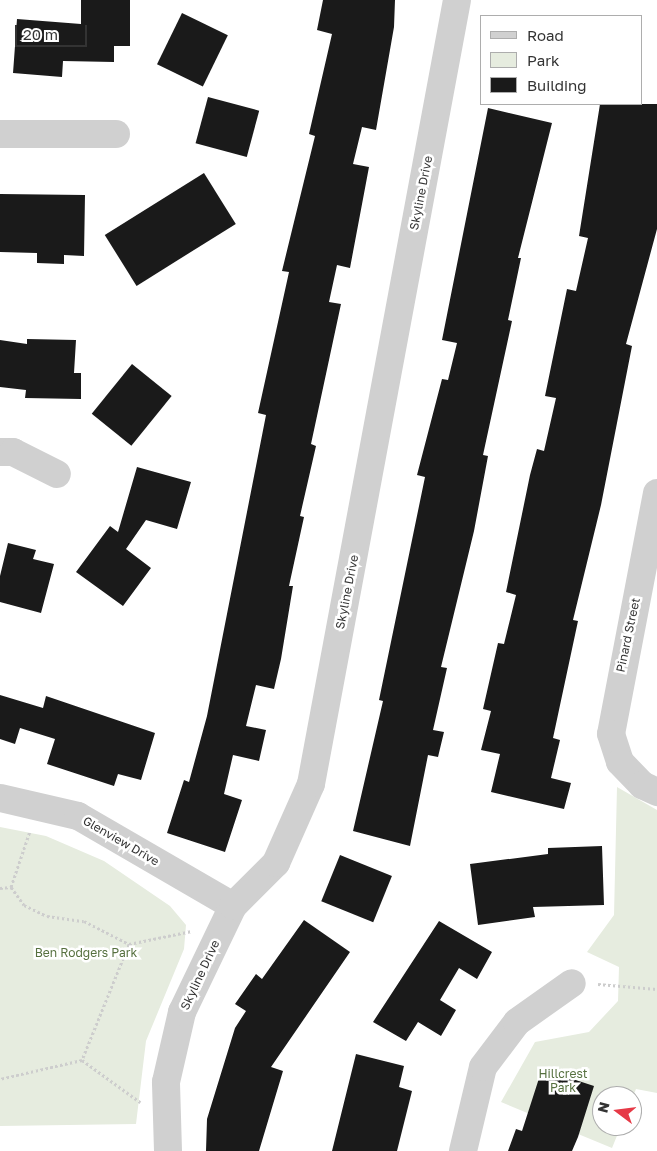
<!DOCTYPE html>
<style>
body{margin:0}
#map{position:relative;width:657px;height:1151px;overflow:hidden;background:#fff;font-family:"Golos Text",sans-serif}
div>[style]{position:absolute}
.green>*{inset:0;background:#e6ecdf}
.building>*{inset:0;background:#1a1a1a;transform-origin:0 0}
.path>*{height:3px;margin-top:-1.5px;transform-origin:0;background:repeating-linear-gradient(90deg,#cdcdcd 0 2.5px,transparent 0 5px)}
.minor>*{height:28px;margin:-14px;padding:0 14px;transform-origin:14px;border-radius:14px;background:#d0d0d0}
span{translate:-50% -50%;white-space:nowrap;text-align:center;line-height:1.15;-webkit-text-stroke:5px #fff;paint-order:stroke}
.street-label{font-size:12px;color:#333}
.park-label{font-size:12px;color:#56703f}
.legend{position:absolute;left:480px;top:15px;width:162px;height:90px;box-sizing:border-box;background:#fff;border:1px solid #adadad;margin:0;padding:6px 9px;list-style:none;font-size:15px;color:#333}
.legend li{display:flex;align-items:center;gap:10px;height:25px}
.legend b{width:25px;border:1px solid #adadad}
.north{position:absolute;left:592px;top:1086px;width:50px;height:50px;box-sizing:border-box;background:#fff;border:1px solid #adadad;border-radius:50%;rotate:285deg;font-size:14px;font-weight:700;line-height:20px;text-align:center;color:#333}
.north::after{content:'';display:block;margin:auto;width:18px;height:22px;background:#e63946;clip-path:polygon(50% 0,100% 100%,50% 72%,0 100%)}
.scale{position:absolute;left:15px;top:25px;width:72px;height:22px;box-sizing:border-box;border:2px solid #333;border-top:0;padding-left:6px;font-size:15px;line-height:18px;white-space:nowrap;color:#333;-webkit-text-stroke:4px #fff;paint-order:stroke}
</style>
<div id="map">
<div class="green">
<i style="clip-path:polygon(617px 787px,657px 810px,657px 1093px,636px 1089px,632px 1099px,602px 1096px,602px 1126px,621px 1126px,612px 1148px,501px 1102px,535px 1042px,589px 1032px,618px 1001px,619px 967px,587px 952px,614px 915px)"></i>
<i style="clip-path:polygon(0 827px,46px 836px,104px 861px,170px 906px,186px 925px,184px 949px,146px 1041px,136px 1124px,0 1126px)"></i>
</div>
<div class="building">
<i style="clip-path:polygon(81px 0,130px 0,130px 46px,114px 46px,114px 62px,63px 61px,62px 77px,13px 73px,17px 19px,81px 24px)"></i>
<i style="clip-path:polygon(323px 0,395px 0,394px 27px,376px 130px,362px 127px,353px 164px,369px 167px,350px 268px,337px 265px,329px 302px,341px 304px,311px 444px,316px 446px,300px 516px,304px 517px,289px 586px,293px 586px,281px 659px,274px 689px,256px 685px,246px 726px,266px 730px,259px 761px,233px 755px,224px 794px,242px 800px,225px 852px,167px 833px,184px 780px,189px 782px,207px 716px,266px 415px,258px 413px,289px 272px,282px 271px,315px 136px,309px 134px,332px 34px,317px 30px)"></i>
<i style="left:182px;top:13px;width:51px;height:57px;rotate:26deg"></i>
<i style="left:208px;top:97px;width:53px;height:48px;rotate:15deg"></i>
<i style="clip-path:polygon(600px 104px,657px 104px,657px 229px,626px 344px,632px 346px,601px 505px,573px 620px,578px 621px,553px 738px,560px 740px,551px 778px,571px 783px,564px 809px,491px 792px,500px 754px,481px 750px,491px 711px,483px 709px,498px 643px,504px 644px,516px 595px,506px 592px,530px 475px,537px 449px,544px 451px,556px 398px,545px 396px,567px 289px,576px 291px,588px 238px,579px 236px)"></i>
<i style="clip-path:polygon(488px 108px,552px 123px,518px 258px,521px 258px,508px 320px,512px 321px,483px 455px,488px 456px,474px 531px,441px 667px,447px 668px,433px 730px,444px 732px,438px 757px,428px 755px,410px 846px,353px 831px,383px 701px,379px 700px,425px 477px,417px 475px,442px 379px,448px 380px,457px 343px,442px 340px)"></i>
<i style="left:204px;top:173px;width:60px;height:117px;rotate:58deg"></i>
<i style="clip-path:polygon(0 194px,85px 195px,84px 256px,64px 255px,64px 264px,37px 263px,37px 253px,0 252px)"></i>
<i style="clip-path:polygon(27px 339px,76px 340px,74px 373px,81px 373px,81px 399px,25px 398px,26px 390px,0 387px,0 340px,27px 344px)"></i>
<i style="left:132px;top:364px;width:51px;height:64px;rotate:39deg"></i>
<i style="clip-path:polygon(137px 467px,191px 482px,177px 529px,146px 520px,126px 549px,151px 568px,123px 606px,76px 572px,110px 526px,118px 532px)"></i>
<i style="clip-path:polygon(8px 543px,36px 550px,33px 559px,54px 564px,41px 613px,0 602px,0 576px)"></i>
<i style="clip-path:polygon(0 695px,43px 708px,46px 696px,155px 733px,141px 780px,118px 774px,114px 786px,47px 764px,55px 739px,20px 728px,15px 744px,0 739px)"></i>
<i style="clip-path:polygon(602px 846px,604px 905px,533px 907px,535px 917px,478px 925px,470px 864px,548px 854px,548px 848px)"></i>
<i style="left:340px;top:855px;width:56px;height:50px;rotate:22deg"></i>
<i style="clip-path:polygon(304px 920px,350px 952px,271px 1067px,283px 1071px,259px 1151px,206px 1151px,207px 1119px,235px 1028px,246px 1011px,235px 1004px,256px 974px,262px 979px)"></i>
<i style="clip-path:polygon(439px 921px,492px 952px,477px 979px,459px 968px,440px 1000px,456px 1010px,441px 1036px,418px 1022px,406px 1041px,373px 1022px)"></i>
<i style="clip-path:polygon(356px 1054px,404px 1066px,399px 1087px,412px 1091px,397px 1151px,332px 1151px)"></i>
<i style="clip-path:polygon(542px 1069px,594px 1086px,578px 1137px,572px 1151px,508px 1151px,516px 1129px,522px 1131px)"></i>
</div>
<div class="path">
<i style="left:11px;top:887px;width:59px;rotate:-71.3deg"></i>
<i style="left:0;top:888px;width:11px;rotate:-5deg"></i>
<i style="left:11px;top:887px;width:22px;rotate:54deg"></i>
<i style="left:24px;top:905px;width:25px;rotate:26deg"></i>
<i style="left:47px;top:916px;width:37px;rotate:8deg"></i>
<i style="left:84px;top:921px;width:51px;rotate:27.1deg"></i>
<i style="left:129px;top:944px;width:125px;rotate:112.1deg"></i>
<i style="left:82px;top:1060px;width:84px;rotate:167deg"></i>
<i style="left:129px;top:944px;width:64px;rotate:-11.7deg"></i>
<i style="left:598px;top:984px;width:59px;rotate:4.8deg"></i>
<i style="left:82px;top:1060px;width:72px;rotate:35.9deg"></i>
</div>
<div class="minor">
<i style="left:0;top:134px;width:116px"></i>
<i style="left:0;top:452px;width:13px"></i>
<i style="left:13px;top:452px;width:49px;rotate:26.6deg"></i>
<i style="left:657px;top:493px;width:245px;rotate:100.8deg"></i>
<i style="left:611px;top:734px;width:29px;rotate:72deg"></i>
<i style="left:620px;top:762px;width:32px;rotate:46deg"></i>
<i style="left:642px;top:785px;width:17px;rotate:25deg"></i>
<i style="left:0;top:798px;width:80px;rotate:13deg"></i>
<i style="left:78px;top:816px;width:179px;rotate:30.1deg"></i>
<i style="left:168px;top:1151px;width:69px;rotate:-91.7deg"></i>
<i style="left:166px;top:1082px;width:72px;rotate:-77.1deg"></i>
<i style="left:182px;top:1012px;width:118px;rotate:-64.3deg"></i>
<i style="left:233px;top:906px;width:61px;rotate:-45deg"></i>
<i style="left:276px;top:863px;width:86px;rotate:-66.1deg"></i>
<i style="left:311px;top:784px;width:797px;rotate:-79.45deg"></i>
<i style="left:463px;top:1151px;width:86px;rotate:-76.6deg"></i>
<i style="left:483px;top:1067px;width:56px;rotate:-52.9deg"></i>
<i style="left:517px;top:1022px;width:67px;rotate:-35.3deg"></i>
</div>
<div class="street-label">
<span style="left:421px;top:193px;rotate:-79deg">Skyline Drive</span>
<span style="left:347px;top:592px;rotate:-79deg">Skyline Drive</span>
<span style="left:628px;top:635px;rotate:-78deg">Pinard Street</span>
<span style="left:121px;top:841px;rotate:30deg">Glenview Drive</span>
<span style="left:200px;top:975px;rotate:-65deg">Skyline Drive</span>
</div>
<div class="park-label">
<span style="left:86px;top:953px">Ben Rodgers Park</span>
<span style="left:563px;top:1081px">Hillcrest<br>Park</span>
</div>
<ul class="legend">
<li><b style="height:6px;background:#d0d0d0"></b>Road</li>
<li><b style="height:14px;background:#e6ecdf"></b>Park</li>
<li><b style="height:14px;background:#1a1a1a"></b>Building</li>
</ul>
<div class="north">N</div>
<div class="scale">20 m</div>
</div>
